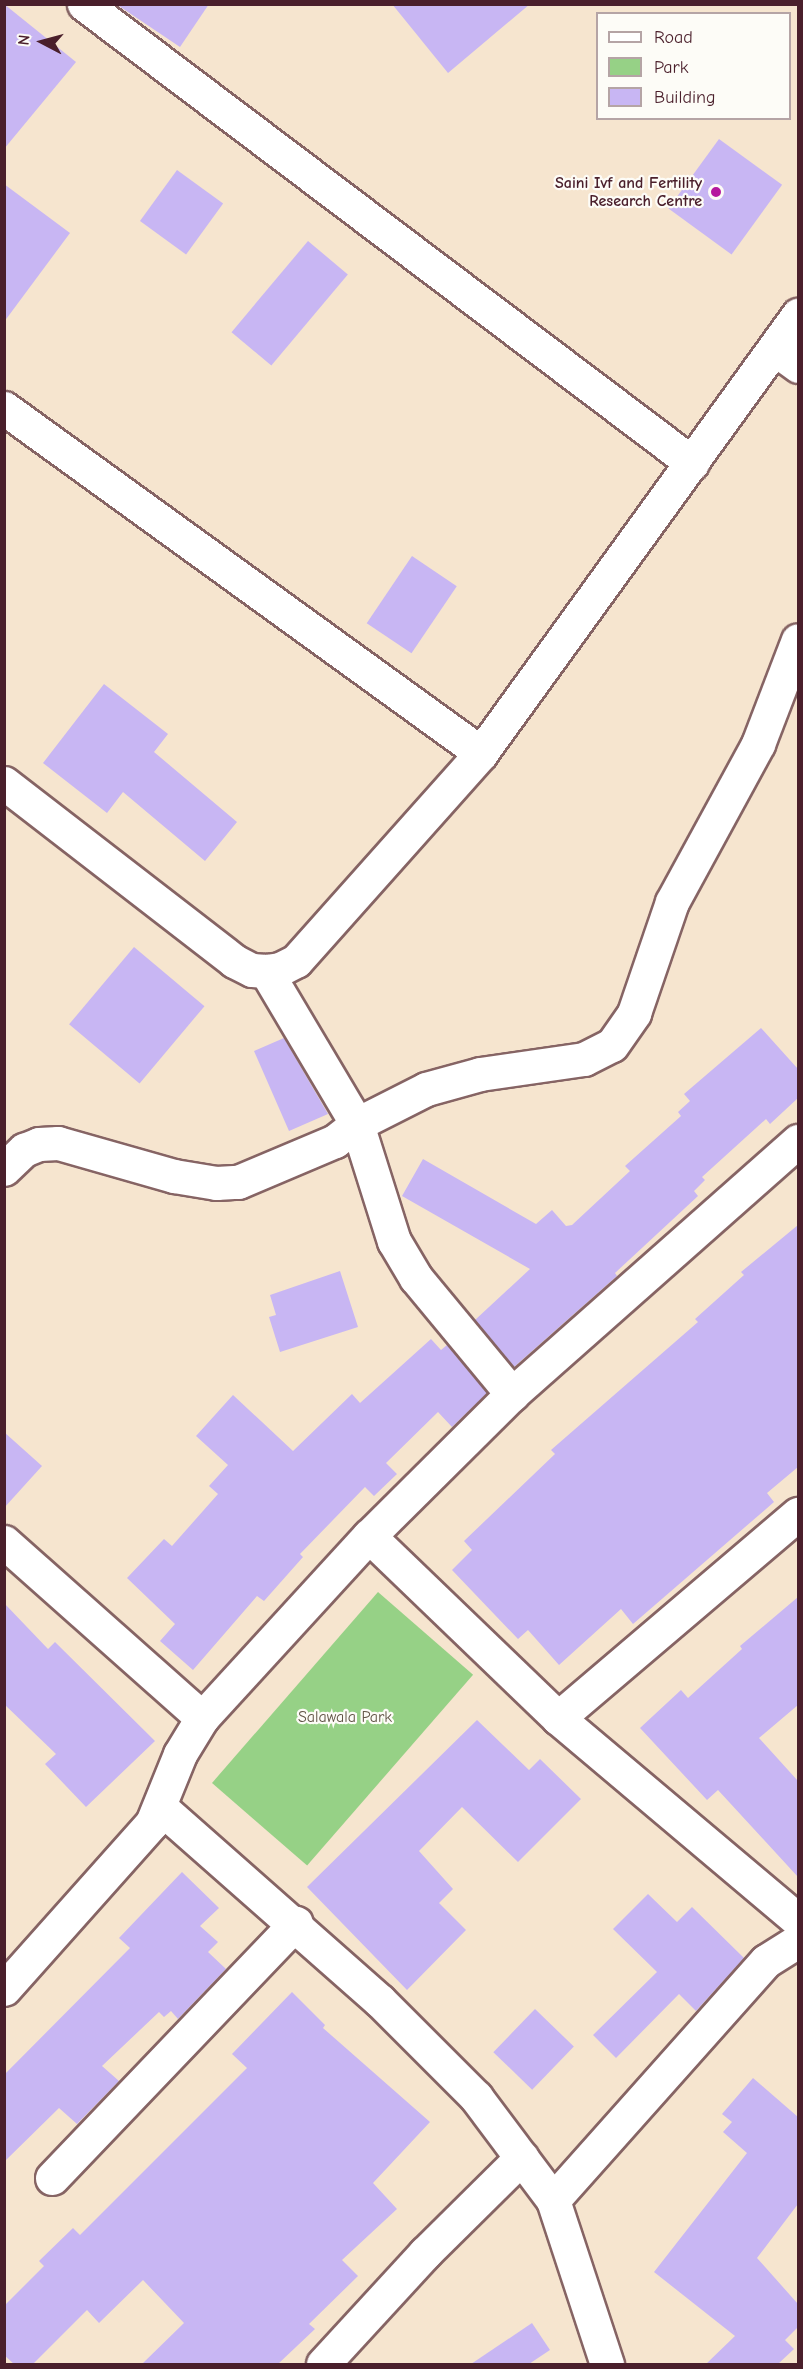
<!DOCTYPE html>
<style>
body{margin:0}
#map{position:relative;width:803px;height:2369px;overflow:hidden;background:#f6e5cf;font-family:"Comic Neue",sans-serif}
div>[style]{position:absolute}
.green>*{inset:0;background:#96d186;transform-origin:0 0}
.building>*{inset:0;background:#c8b6f3;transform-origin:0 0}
.roads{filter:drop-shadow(2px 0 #866464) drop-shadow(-2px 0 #866464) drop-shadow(0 2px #866464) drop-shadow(0 -2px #866464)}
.minor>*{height:33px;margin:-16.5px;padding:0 16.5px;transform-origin:16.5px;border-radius:16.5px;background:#fff}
.dots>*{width:16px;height:16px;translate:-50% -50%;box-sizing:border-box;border:3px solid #fdfcf7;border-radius:50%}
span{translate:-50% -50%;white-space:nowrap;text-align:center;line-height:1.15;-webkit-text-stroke:4.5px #fdfcf7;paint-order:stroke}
.poi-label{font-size:16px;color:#4a1f2b;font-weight:700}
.right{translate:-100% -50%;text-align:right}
.park-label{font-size:16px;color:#615446}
.frame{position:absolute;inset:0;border:6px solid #4a1f2b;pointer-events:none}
.legend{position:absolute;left:596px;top:12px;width:195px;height:108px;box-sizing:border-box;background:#fdfcf7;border:2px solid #b5a4a5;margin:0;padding:8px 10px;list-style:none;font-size:18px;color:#4a1f2b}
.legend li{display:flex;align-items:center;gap:12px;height:30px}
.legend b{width:30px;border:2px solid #b5a4a5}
.north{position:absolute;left:12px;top:12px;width:60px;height:60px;-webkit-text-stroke:4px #fdfcf7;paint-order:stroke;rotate:276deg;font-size:16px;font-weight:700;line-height:24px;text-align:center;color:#4a1f2b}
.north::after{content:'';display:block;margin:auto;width:21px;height:27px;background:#4a1f2b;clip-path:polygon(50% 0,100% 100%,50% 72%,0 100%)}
</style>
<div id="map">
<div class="green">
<i style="left:378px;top:1592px;width:126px;height:253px;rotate:41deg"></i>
</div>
<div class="building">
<i style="clip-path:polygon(4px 4px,76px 62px,4px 149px)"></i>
<i style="clip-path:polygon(116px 4px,209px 4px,180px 47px)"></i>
<i style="clip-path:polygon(392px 4px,530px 4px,448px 73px)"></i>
<i style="left:719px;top:139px;width:78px;height:86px;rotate:36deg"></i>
<i style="left:177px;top:170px;width:57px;height:63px;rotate:36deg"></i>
<i style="clip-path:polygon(4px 184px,70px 233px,4px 322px)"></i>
<i style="left:308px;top:241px;width:52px;height:119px;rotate:40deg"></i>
<i style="left:412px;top:556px;width:54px;height:81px;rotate:34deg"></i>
<i style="clip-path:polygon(104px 684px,168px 734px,154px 752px,237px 822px,205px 861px,123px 792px,107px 813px,43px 763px)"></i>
<i style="left:134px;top:947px;width:92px;height:101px;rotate:40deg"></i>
<i style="clip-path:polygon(761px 1028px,798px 1069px,798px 1098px,770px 1124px,766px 1119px,702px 1177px,705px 1180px,694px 1191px,698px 1196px,615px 1273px,617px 1276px,514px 1367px,475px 1320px,530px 1269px,402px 1196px,423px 1159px,536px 1224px,552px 1210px,566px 1226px,572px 1225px,630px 1171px,625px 1166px,681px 1116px,678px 1112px,690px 1101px,684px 1094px)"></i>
<i style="clip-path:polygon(284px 1038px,328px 1114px,289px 1131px,254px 1051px)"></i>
<i style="clip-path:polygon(798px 1225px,798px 1467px,767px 1493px,774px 1502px,633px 1624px,621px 1609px,559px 1665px,528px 1630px,518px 1639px,452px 1570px,472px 1550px,464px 1541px,555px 1454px,551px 1450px,698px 1322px,695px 1319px,744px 1275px,741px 1272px)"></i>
<i style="clip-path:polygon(340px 1271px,358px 1327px,280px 1352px,269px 1317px,276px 1315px,270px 1295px)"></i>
<i style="clip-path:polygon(431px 1339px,441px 1350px,447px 1345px,487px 1393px,452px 1427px,438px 1412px,386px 1463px,397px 1474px,374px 1496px,365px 1487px,300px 1554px,303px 1557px,264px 1601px,257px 1596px,193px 1670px,160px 1641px,175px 1624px,127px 1578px,164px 1539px,172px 1546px,218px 1494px,209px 1486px,228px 1465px,196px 1436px,233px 1395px,293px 1451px,352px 1394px,360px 1403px)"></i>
<i style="clip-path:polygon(4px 1432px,42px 1466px,4px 1508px)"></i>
<i style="clip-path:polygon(798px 1597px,798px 1705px,759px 1738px,798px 1781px,798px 1877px,718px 1790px,707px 1800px,640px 1728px,681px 1690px,688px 1698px,742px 1649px,740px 1646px)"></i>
<i style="clip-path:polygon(4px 1603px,48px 1649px,55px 1642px,155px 1741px,86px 1807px,45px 1764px,56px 1754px,4px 1704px)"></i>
<i style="clip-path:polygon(477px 1720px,529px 1770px,540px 1759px,581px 1799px,518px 1862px,462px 1807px,419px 1851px,453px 1889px,439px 1903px,466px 1930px,407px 1990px,307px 1887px)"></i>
<i style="clip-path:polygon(182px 1872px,219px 1908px,200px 1926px,218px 1942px,208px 1952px,226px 1969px,178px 2019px,171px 2011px,164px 2017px,159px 2012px,102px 2066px,119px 2081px,77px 2124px,59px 2108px,4px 2162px,4px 2075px,130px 1948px,119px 1938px)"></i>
<i style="clip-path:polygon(648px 1894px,677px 1922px,692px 1907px,744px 1958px,696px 2011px,679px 1994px,616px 2058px,593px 2035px,657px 1972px,613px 1929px)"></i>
<i style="clip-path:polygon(292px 1992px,325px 2025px,323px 2028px,430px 2122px,373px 2183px,397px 2209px,342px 2260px,358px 2276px,309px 2324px,315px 2329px,278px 2364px,142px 2364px,184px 2323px,143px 2280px,99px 2323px,87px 2310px,33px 2364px,14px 2364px,4px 2355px,4px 2306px,44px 2266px,39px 2261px,73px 2228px,80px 2235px,247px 2068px,232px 2054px)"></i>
<i style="left:535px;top:2009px;width:54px;height:60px;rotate:44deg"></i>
<i style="clip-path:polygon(753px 2078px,798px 2117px,798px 2204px,757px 2258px,798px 2304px,798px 2327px,785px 2340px,794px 2349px,778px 2364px,706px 2364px,735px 2336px,654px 2272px,747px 2153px,723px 2132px,732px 2122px,722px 2114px)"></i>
<i style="clip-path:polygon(532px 2323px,550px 2350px,529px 2364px,471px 2364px)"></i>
</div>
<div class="roads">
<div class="minor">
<i style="left:84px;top:4px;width:762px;rotate:37.05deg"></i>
<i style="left:775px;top:349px;width:29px;rotate:36deg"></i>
<i style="left:4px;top:408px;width:589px;rotate:35.88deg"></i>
<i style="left:4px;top:783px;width:291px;rotate:37.7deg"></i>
<i style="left:234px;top:961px;width:20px;rotate:27deg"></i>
<i style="left:252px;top:970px;width:14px;rotate:4deg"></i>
<i style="left:266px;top:971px;width:14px;rotate:-8deg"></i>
<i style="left:280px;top:969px;width:18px;rotate:-27deg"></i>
<i style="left:296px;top:961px;width:278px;rotate:-48.3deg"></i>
<i style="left:481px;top:753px;width:541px;rotate:-54.11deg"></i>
<i style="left:266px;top:971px;width:178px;rotate:59.3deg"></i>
<i style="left:357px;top:1124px;width:123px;rotate:72.5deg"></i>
<i style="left:394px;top:1241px;width:43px;rotate:59.3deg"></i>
<i style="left:416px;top:1278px;width:151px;rotate:50.4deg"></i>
<i style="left:4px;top:1169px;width:28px;rotate:-44deg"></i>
<i style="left:24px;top:1150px;width:16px;rotate:-22deg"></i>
<i style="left:39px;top:1144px;width:19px;rotate:-3deg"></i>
<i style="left:58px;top:1143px;width:121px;rotate:15.9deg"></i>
<i style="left:174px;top:1176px;width:43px;rotate:9.5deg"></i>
<i style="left:216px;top:1183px;width:22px;rotate:-3deg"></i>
<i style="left:238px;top:1182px;width:105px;rotate:-22.9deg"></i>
<i style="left:335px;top:1141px;width:28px;rotate:-38deg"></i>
<i style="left:357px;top:1124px;width:77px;rotate:-26.9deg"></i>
<i style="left:426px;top:1089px;width:56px;rotate:-15.5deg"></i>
<i style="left:480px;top:1074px;width:105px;rotate:-8.2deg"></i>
<i style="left:584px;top:1059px;width:31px;rotate:-27deg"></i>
<i style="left:612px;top:1045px;width:39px;rotate:-55deg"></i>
<i style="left:634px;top:1013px;width:117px;rotate:-71.1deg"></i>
<i style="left:672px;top:902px;width:180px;rotate:-61.4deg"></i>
<i style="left:758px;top:744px;width:111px;rotate:-69deg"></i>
<i style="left:369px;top:1536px;width:262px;rotate:43.9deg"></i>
<i style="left:558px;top:1718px;width:314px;rotate:40.1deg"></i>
<i style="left:4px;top:1542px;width:265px;rotate:41.6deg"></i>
<i style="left:558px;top:1718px;width:315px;rotate:-40.4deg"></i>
<i style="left:160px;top:1807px;width:293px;rotate:41.4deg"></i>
<i style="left:380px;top:2001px;width:136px;rotate:45deg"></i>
<i style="left:476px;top:2097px;width:129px;rotate:53.2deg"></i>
<i style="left:553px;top:2200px;width:173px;rotate:71.8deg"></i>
<i style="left:4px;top:1989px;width:222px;rotate:-48.3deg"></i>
<i style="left:152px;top:1823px;width:74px;rotate:-67.9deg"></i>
<i style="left:180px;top:1754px;width:42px;rotate:-58.6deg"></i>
<i style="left:202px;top:1718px;width:247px;rotate:-47.5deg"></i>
<i style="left:369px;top:1536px;width:202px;rotate:-44.8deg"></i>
<i style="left:512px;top:1394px;width:382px;rotate:-41.5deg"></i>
<i style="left:52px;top:2178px;width:353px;rotate:-46.3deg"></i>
<i style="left:553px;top:2200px;width:320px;rotate:-48.3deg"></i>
<i style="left:766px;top:1961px;width:38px;rotate:-32deg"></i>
<i style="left:323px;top:2364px;width:151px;rotate:-47.4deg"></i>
<i style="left:425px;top:2253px;width:136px;rotate:-44.7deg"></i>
</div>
</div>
<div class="dots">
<i style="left:716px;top:192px;background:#b5179e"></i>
</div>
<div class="poi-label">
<span class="right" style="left:702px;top:192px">Saini Ivf and Fertility<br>Research Centre</span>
</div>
<div class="park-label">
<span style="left:345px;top:1717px">Salawala Park</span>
</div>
<div class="frame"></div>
<ul class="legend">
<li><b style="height:8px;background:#fff"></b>Road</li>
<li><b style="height:16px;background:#96d186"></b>Park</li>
<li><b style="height:16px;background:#c8b6f3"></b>Building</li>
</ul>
<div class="north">N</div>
</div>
